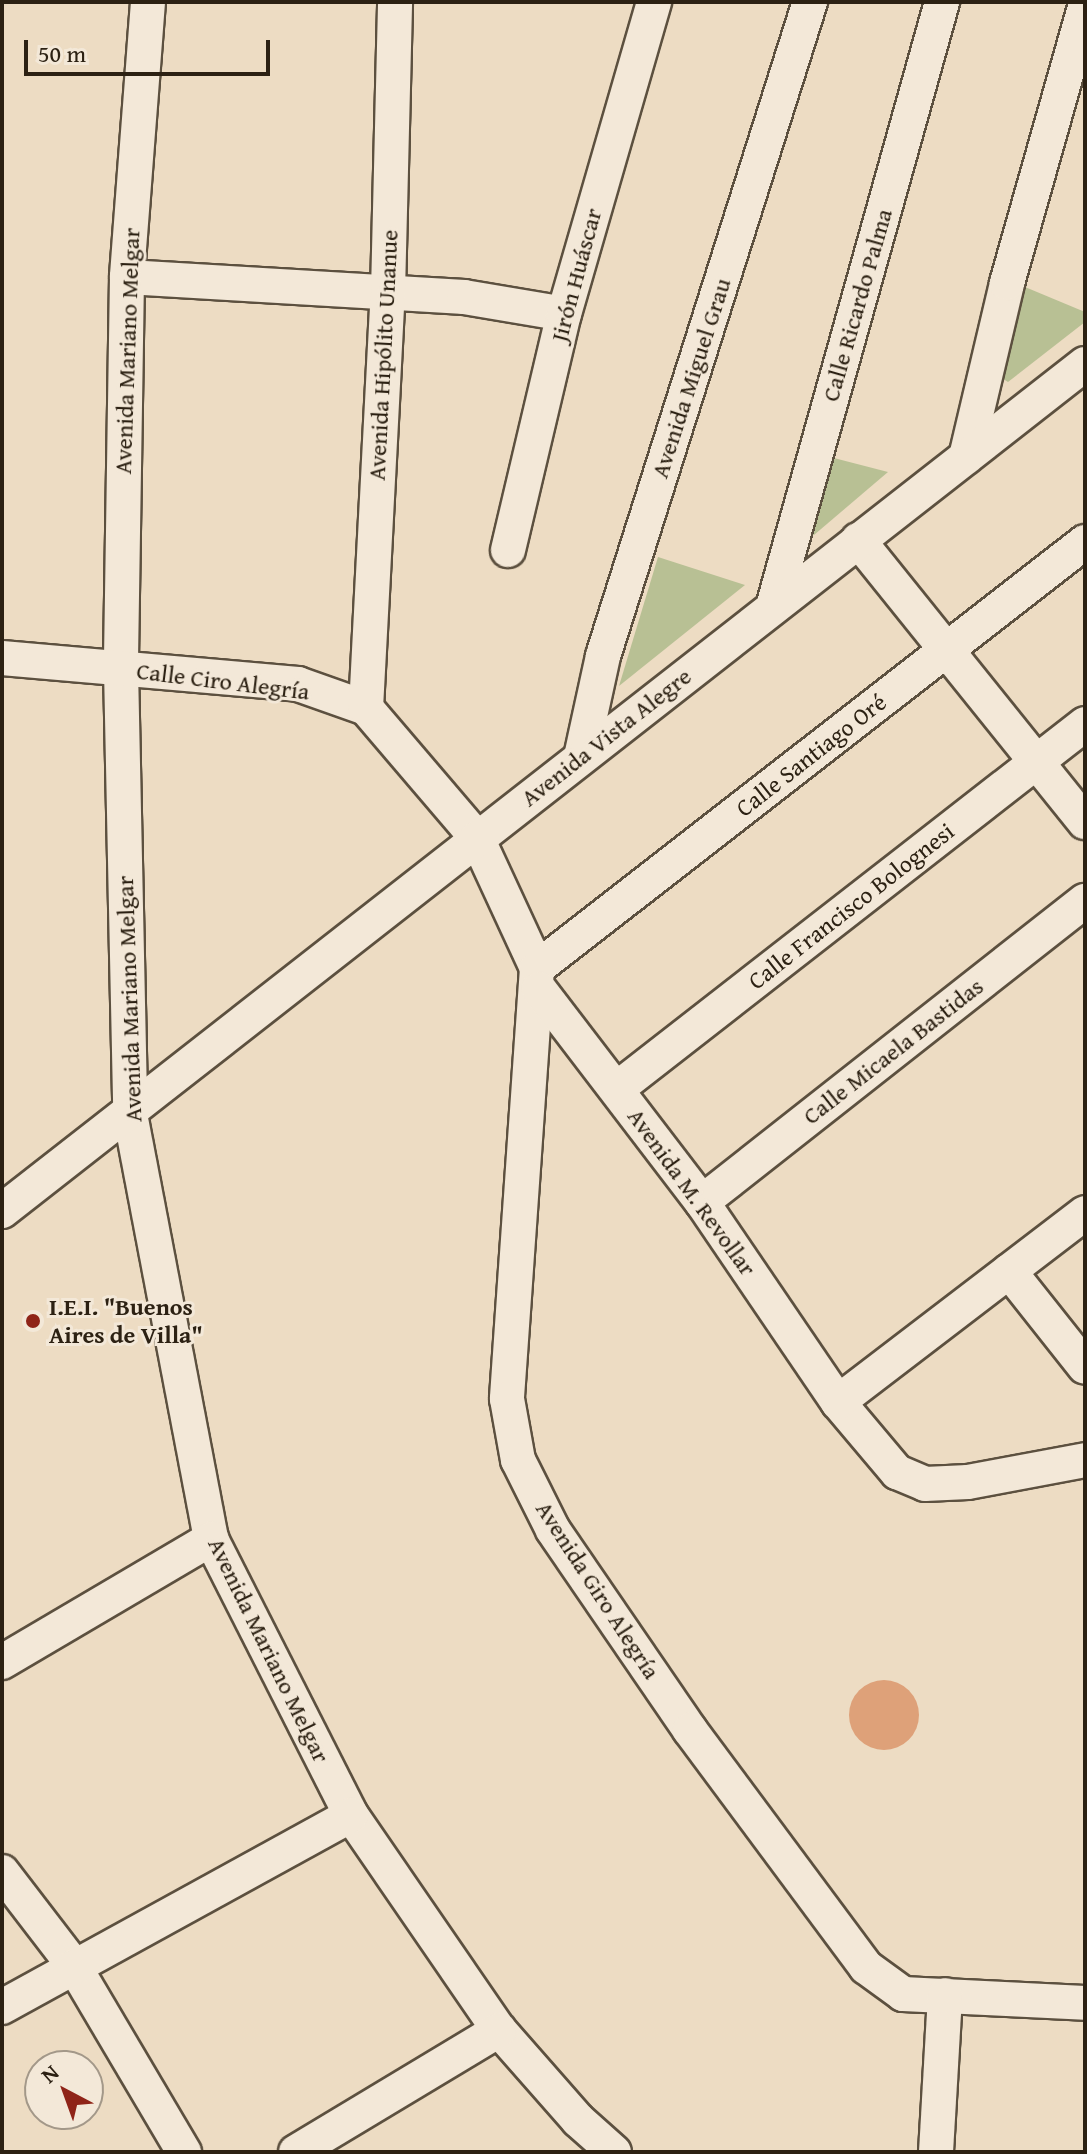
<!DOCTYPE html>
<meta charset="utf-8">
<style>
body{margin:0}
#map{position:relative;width:1087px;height:2154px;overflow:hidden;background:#eddcc3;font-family:"Gentium Book Plus",serif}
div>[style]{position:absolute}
.green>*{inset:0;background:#b8c094}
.building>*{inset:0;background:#dea179}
.round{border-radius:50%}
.roads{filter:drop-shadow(2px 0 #5c503f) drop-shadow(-2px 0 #5c503f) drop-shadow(0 2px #5c503f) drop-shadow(0 -2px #5c503f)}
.minor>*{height:34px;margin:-17px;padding:0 17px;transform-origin:17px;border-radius:17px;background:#f3e8d8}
.dots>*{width:22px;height:22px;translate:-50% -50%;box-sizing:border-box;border:4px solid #f3e8d8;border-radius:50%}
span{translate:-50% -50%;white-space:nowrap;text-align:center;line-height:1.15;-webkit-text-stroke:6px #f3e8d8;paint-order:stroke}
.street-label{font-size:24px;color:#2c2113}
.poi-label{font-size:24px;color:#2c2113;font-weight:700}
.left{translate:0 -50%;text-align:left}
.frame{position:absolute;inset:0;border:4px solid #2c2113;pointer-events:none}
.north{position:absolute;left:24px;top:2050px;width:80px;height:80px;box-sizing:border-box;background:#f3e8d8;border:2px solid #a39889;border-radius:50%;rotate:319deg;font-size:22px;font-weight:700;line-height:32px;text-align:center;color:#2c2113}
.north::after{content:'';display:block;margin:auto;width:28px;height:36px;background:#8f2418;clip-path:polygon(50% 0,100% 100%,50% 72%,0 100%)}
.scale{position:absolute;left:24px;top:40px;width:246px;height:36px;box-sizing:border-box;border:4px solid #2c2113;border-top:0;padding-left:10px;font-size:24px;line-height:28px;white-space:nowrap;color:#2c2113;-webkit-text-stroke:6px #f3e8d8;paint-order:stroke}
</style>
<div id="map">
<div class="green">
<i style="clip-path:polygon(1025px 287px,1085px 312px,1085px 322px,1008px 382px,1000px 377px)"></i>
<i style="clip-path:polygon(830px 457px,888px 472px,814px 535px,807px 533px)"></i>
<i style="clip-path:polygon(658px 557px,745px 585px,619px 686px)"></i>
</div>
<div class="building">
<i class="round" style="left:849px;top:1680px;width:70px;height:70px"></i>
</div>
<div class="roads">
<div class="minor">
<i style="left:148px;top:2px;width:276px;rotate:94.4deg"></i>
<i style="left:127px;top:277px;width:392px;rotate:90.9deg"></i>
<i style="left:121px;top:669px;width:445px;rotate:88.8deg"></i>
<i style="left:130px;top:1114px;width:433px;rotate:79.2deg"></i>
<i style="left:211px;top:1539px;width:309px;rotate:63.1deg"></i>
<i style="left:351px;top:1815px;width:261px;rotate:55.5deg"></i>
<i style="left:499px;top:2030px;width:120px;rotate:48.7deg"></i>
<i style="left:578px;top:2120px;width:48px;rotate:41.6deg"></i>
<i style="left:127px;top:277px;width:338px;rotate:3.4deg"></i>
<i style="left:464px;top:297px;width:101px;rotate:9.6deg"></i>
<i style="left:966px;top:457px;width:179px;rotate:-76.7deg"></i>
<i style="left:1007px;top:283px;width:287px;rotate:-74.2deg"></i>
<i style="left:858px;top:540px;width:362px;rotate:51.2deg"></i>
<i style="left:508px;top:550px;width:243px;rotate:-76.7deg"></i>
<i style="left:564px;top:314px;width:325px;rotate:-73.9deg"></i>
<i style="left:773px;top:607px;width:628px;rotate:-74.39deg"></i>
<i style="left:2px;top:658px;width:297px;rotate:5deg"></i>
<i style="left:298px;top:684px;width:72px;rotate:19.4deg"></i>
<i style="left:366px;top:708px;width:171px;rotate:49.5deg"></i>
<i style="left:477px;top:838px;width:143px;rotate:65.2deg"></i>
<i style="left:537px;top:968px;width:432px;rotate:94deg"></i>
<i style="left:507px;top:1399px;width:62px;rotate:79.8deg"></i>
<i style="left:518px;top:1460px;width:78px;rotate:63.4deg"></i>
<i style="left:553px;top:1530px;width:242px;rotate:55.6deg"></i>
<i style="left:690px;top:1730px;width:295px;rotate:53.4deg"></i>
<i style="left:866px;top:1967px;width:46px;rotate:36.1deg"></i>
<i style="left:903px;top:1994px;width:182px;rotate:2.8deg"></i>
<i style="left:366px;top:708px;width:417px;rotate:-87deg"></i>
<i style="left:388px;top:292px;width:290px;rotate:-88.6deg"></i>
<i style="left:581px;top:757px;width:103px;rotate:-77.7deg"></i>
<i style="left:603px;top:656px;width:686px;rotate:-72.44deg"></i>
<i style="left:537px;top:968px;width:694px;rotate:-37.86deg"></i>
<i style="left:539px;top:989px;width:268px;rotate:52.6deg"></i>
<i style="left:702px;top:1202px;width:242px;rotate:55.8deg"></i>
<i style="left:838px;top:1402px;width:92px;rotate:49.9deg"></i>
<i style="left:897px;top:1472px;width:30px;rotate:23deg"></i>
<i style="left:925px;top:1484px;width:43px;rotate:-2.7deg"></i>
<i style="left:968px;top:1482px;width:119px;rotate:-10.6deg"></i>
<i style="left:618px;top:1088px;width:592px;rotate:-37.93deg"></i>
<i style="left:702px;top:1202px;width:487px;rotate:-38.2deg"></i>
<i style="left:2px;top:1211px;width:1375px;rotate:-38.03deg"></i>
<i style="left:1009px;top:1271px;width:122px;rotate:51.6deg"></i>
<i style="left:838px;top:1402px;width:311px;rotate:-37.4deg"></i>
<i style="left:2px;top:1662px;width:243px;rotate:-30.5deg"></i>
<i style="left:2px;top:1872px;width:118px;rotate:52.5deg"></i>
<i style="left:74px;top:1966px;width:216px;rotate:59.4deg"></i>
<i style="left:2px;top:2007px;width:398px;rotate:-28.8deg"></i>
<i style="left:296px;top:2152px;width:237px;rotate:-31deg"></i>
<i style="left:936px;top:2152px;width:157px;rotate:-86.7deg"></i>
</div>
</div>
<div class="dots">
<i style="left:33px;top:1321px;background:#8f2418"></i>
</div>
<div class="street-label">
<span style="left:576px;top:275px;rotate:-75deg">Jirón Huáscar</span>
<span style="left:857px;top:305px;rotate:-74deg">Calle Ricardo Palma</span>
<span style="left:127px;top:351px;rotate:-88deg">Avenida Mariano Melgar</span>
<span style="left:383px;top:355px;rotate:-87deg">Avenida Hipólito Unanue</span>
<span style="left:691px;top:378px;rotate:-72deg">Avenida Miguel Grau</span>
<span style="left:223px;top:681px;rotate:7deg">Calle Ciro Alegría</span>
<span style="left:606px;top:737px;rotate:-38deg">Avenida Vista Alegre</span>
<span style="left:811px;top:755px;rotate:-38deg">Calle Santiago Oré</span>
<span style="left:851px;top:906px;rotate:-38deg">Calle Francisco Bolognesi</span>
<span style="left:129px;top:999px;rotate:-92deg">Avenida Mariano Melgar</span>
<span style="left:893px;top:1051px;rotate:-38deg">Calle Micaela Bastidas</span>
<span style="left:692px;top:1192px;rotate:54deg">Avenida M. Revollar</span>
<span style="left:598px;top:1590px;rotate:57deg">Avenida Giro Alegría</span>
<span style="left:269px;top:1650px;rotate:64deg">Avenida Mariano Melgar</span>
</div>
<div class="poi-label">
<span class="left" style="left:49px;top:1321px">I.E.I. "Buenos<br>Aires de Villa"</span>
</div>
<div class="frame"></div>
<div class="north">N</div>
<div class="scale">50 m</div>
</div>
